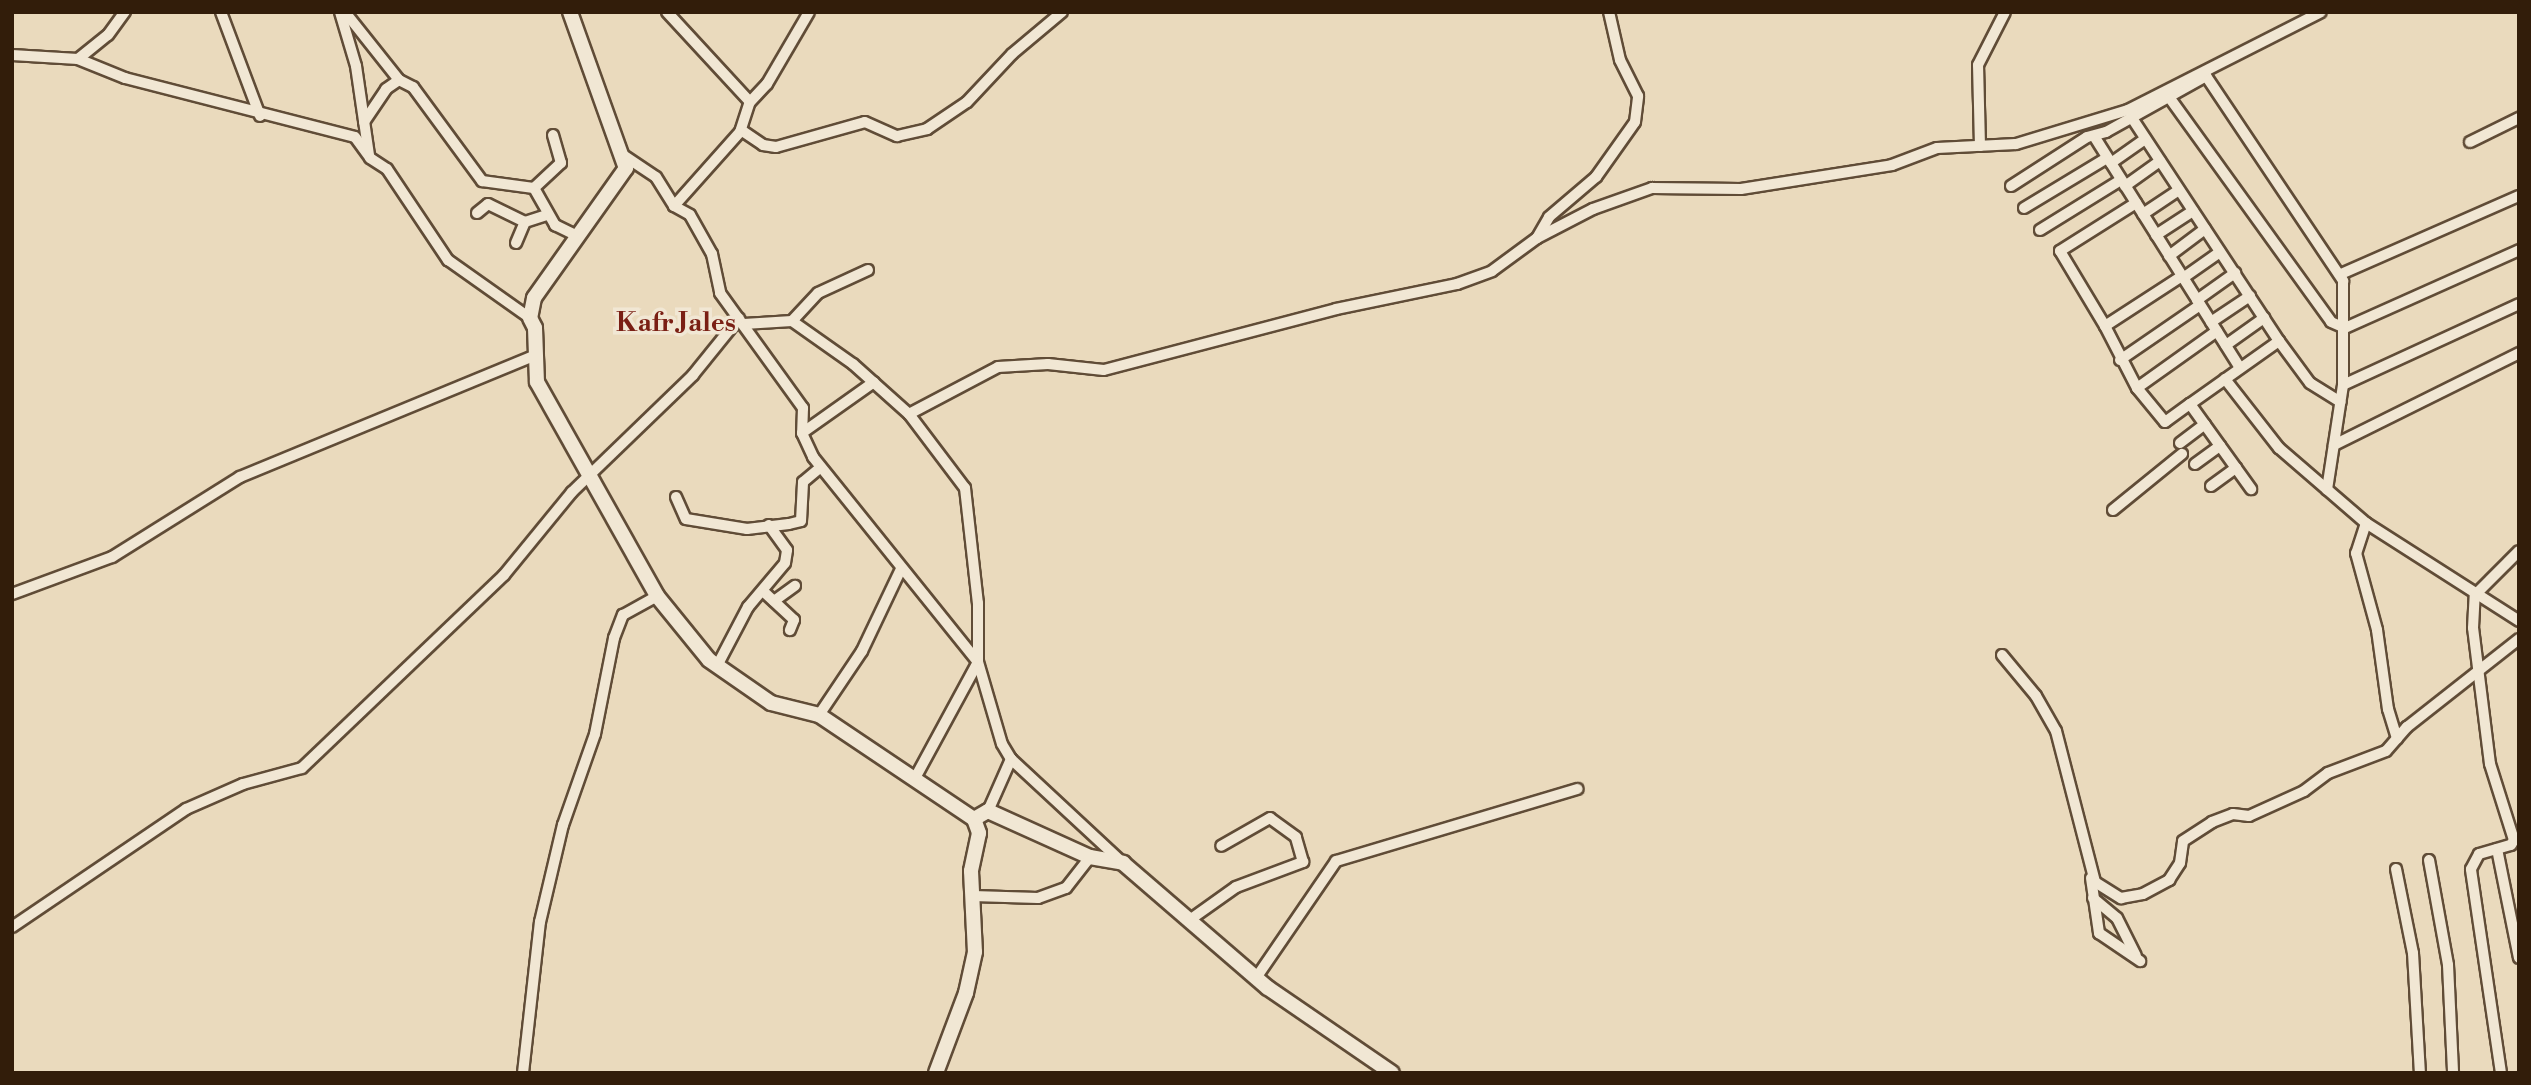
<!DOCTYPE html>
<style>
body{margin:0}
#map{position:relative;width:2531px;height:1085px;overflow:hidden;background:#eadabd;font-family:"Libre Bodoni",serif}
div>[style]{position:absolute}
.roads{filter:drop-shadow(2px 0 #604c37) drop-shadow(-2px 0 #604c37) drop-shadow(0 2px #604c37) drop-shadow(0 -2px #604c37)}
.minor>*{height:10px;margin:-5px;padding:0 5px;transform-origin:5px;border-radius:5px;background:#f1e7d4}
.tertiary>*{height:14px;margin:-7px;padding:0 7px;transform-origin:7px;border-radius:7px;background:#f1e7d4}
span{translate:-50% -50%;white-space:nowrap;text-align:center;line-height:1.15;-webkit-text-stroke:7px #f1e7d4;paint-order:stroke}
.quarter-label{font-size:26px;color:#7a1f14;font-weight:700}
.frame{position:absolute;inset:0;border:14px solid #321d0a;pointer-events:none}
</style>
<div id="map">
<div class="roads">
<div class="minor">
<i style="left:221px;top:12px;width:111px;rotate:69.4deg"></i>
<i style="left:340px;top:12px;width:56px;rotate:73.5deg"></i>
<i style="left:356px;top:66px;width:90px;rotate:81.7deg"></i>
<i style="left:345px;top:12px;width:87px;rotate:51.5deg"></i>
<i style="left:667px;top:12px;width:122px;rotate:47.3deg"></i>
<i style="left:12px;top:55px;width:66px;rotate:3.5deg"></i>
<i style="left:78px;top:59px;width:51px;rotate:22deg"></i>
<i style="left:125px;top:78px;width:237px;rotate:14.4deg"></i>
<i style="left:355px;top:137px;width:26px;rotate:54deg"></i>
<i style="left:370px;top:158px;width:20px;rotate:33deg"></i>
<i style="left:387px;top:169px;width:110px;rotate:56.2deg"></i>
<i style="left:448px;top:260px;width:100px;rotate:35.3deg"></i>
<i style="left:78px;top:59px;width:38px;rotate:-39deg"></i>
<i style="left:108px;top:35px;width:29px;rotate:-54deg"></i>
<i style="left:2169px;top:97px;width:277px;rotate:54.2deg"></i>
<i style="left:2331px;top:322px;width:15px;rotate:23deg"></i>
<i style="left:2345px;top:328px;width:191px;rotate:-24.1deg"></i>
<i style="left:2132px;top:118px;width:267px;rotate:56.6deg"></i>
<i style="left:2279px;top:341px;width:109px;rotate:144.7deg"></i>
<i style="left:364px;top:122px;width:40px;rotate:-56deg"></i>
<i style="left:386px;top:89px;width:16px;rotate:-35deg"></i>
<i style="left:399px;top:80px;width:16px;rotate:27deg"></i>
<i style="left:413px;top:87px;width:117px;rotate:53.7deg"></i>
<i style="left:482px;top:181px;width:52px;rotate:7.7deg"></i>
<i style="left:534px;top:188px;width:43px;rotate:60.4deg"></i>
<i style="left:555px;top:225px;width:25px;rotate:26deg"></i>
<i style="left:741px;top:130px;width:27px;rotate:34deg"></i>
<i style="left:763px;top:145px;width:13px;rotate:9deg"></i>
<i style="left:776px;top:147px;width:92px;rotate:-15.7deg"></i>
<i style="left:865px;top:122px;width:35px;rotate:24deg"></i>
<i style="left:897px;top:136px;width:31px;rotate:-13deg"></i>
<i style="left:927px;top:129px;width:48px;rotate:-34deg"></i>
<i style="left:967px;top:102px;width:66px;rotate:-46.8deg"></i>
<i style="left:1012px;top:54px;width:65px;rotate:-40deg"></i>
<i style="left:2094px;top:136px;width:274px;rotate:57.8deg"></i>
<i style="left:2470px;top:142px;width:55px;rotate:-26.1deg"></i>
<i style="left:1980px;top:146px;width:81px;rotate:-91.4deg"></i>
<i style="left:1978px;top:65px;width:59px;rotate:-63deg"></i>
<i style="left:620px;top:153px;width:43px;rotate:33.7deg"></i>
<i style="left:656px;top:177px;width:34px;rotate:58deg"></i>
<i style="left:674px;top:206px;width:18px;rotate:29deg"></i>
<i style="left:690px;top:215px;width:45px;rotate:60.6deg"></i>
<i style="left:712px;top:254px;width:40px;rotate:78deg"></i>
<i style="left:720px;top:293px;width:142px;rotate:54.2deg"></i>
<i style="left:803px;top:408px;width:25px;rotate:92deg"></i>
<i style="left:802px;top:433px;width:26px;rotate:65deg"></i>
<i style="left:813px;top:457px;width:263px;rotate:51.2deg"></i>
<i style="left:978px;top:662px;width:85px;rotate:73.7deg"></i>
<i style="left:1002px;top:744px;width:17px;rotate:59deg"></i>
<i style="left:1011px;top:759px;width:153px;rotate:42.9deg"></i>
<i style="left:2111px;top:163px;width:42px;rotate:-35.2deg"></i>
<i style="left:2011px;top:186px;width:90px;rotate:-32.8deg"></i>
<i style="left:2087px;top:137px;width:20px;rotate:-15deg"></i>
<i style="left:2106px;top:132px;width:115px;rotate:-29.2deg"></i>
<i style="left:2206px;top:76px;width:247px;rotate:56.2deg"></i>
<i style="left:2343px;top:281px;width:104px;rotate:90deg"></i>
<i style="left:2343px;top:385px;width:106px;rotate:98.7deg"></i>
<i style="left:2125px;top:186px;width:43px;rotate:-35.5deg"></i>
<i style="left:534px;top:188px;width:37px;rotate:-43deg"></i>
<i style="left:561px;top:163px;width:29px;rotate:-106deg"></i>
<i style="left:2136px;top:203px;width:90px;rotate:147.7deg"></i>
<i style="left:2060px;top:251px;width:87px;rotate:59deg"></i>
<i style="left:2105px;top:326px;width:92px;rotate:-33deg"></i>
<i style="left:674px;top:206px;width:99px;rotate:-48.3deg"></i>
<i style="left:740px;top:132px;width:32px;rotate:-72deg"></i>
<i style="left:750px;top:102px;width:25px;rotate:-47deg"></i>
<i style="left:767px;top:84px;width:83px;rotate:-59.7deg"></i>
<i style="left:2024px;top:208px;width:97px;rotate:-31.1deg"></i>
<i style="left:477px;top:213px;width:14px;rotate:-39deg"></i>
<i style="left:488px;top:204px;width:41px;rotate:25.9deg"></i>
<i style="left:525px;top:222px;width:22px;rotate:-18deg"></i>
<i style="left:2143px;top:214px;width:43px;rotate:-33.7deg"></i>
<i style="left:2040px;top:230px;width:95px;rotate:-31.7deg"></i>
<i style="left:2156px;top:235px;width:44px;rotate:-33deg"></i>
<i style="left:1537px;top:238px;width:24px;rotate:-60deg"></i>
<i style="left:1549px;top:217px;width:62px;rotate:-40.4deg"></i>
<i style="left:1596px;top:177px;width:67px;rotate:-54.7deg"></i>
<i style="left:1635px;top:122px;width:26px;rotate:-83deg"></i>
<i style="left:1638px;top:96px;width:40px;rotate:-116.6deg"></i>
<i style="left:1620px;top:60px;width:49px;rotate:-102.9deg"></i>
<i style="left:516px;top:243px;width:23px;rotate:-67deg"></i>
<i style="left:2169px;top:256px;width:45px;rotate:-36.9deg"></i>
<i style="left:2341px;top:274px;width:194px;rotate:-23.7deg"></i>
<i style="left:2183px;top:278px;width:45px;rotate:-35.1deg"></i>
<i style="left:2197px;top:300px;width:47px;rotate:-35.4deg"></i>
<i style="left:792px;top:321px;width:38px;rotate:-47deg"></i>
<i style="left:818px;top:293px;width:55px;rotate:-24.7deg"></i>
<i style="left:2211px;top:322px;width:47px;rotate:-33.7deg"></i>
<i style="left:744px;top:324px;width:48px;rotate:-3.6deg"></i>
<i style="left:792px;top:321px;width:75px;rotate:35.2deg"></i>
<i style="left:853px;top:364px;width:75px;rotate:41.8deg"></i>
<i style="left:909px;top:414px;width:93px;rotate:52.9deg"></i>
<i style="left:965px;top:488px;width:116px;rotate:83.6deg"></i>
<i style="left:978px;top:603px;width:59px;rotate:90deg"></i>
<i style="left:978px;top:662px;width:134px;rotate:118.5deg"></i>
<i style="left:2105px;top:326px;width:70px;rotate:62.7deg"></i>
<i style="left:2137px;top:388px;width:44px;rotate:50.5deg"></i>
<i style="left:2165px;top:422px;width:31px;rotate:-36deg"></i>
<i style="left:2190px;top:404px;width:105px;rotate:54.3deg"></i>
<i style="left:2279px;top:341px;width:52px;rotate:53.6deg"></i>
<i style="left:2310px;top:383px;width:36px;rotate:32deg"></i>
<i style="left:2226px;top:345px;width:47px;rotate:-35.4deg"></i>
<i style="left:2120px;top:360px;width:97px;rotate:-34.5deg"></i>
<i style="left:2225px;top:379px;width:88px;rotate:52deg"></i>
<i style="left:2279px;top:448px;width:115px;rotate:40.8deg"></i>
<i style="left:2366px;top:523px;width:182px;rotate:32.6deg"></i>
<i style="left:2343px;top:385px;width:194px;rotate:-24.7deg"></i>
<i style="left:2137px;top:388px;width:98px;rotate:-35.5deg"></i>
<i style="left:909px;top:414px;width:101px;rotate:-27.8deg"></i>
<i style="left:998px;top:367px;width:50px;rotate:-3.4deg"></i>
<i style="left:1048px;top:364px;width:56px;rotate:6.1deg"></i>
<i style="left:1104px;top:370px;width:240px;rotate:-14.7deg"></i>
<i style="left:1336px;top:309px;width:124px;rotate:-11.7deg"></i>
<i style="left:1457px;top:284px;width:37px;rotate:-20deg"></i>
<i style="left:1492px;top:271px;width:56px;rotate:-36.3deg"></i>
<i style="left:1537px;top:238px;width:63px;rotate:-27.4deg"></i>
<i style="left:1593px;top:209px;width:63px;rotate:-19.6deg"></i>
<i style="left:1652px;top:188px;width:89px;rotate:0.6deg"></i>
<i style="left:1741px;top:189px;width:153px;rotate:-9deg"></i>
<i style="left:1892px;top:165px;width:48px;rotate:-20.7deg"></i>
<i style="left:1937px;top:148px;width:79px;rotate:-2.9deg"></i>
<i style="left:2016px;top:144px;width:117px;rotate:-16.9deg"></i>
<i style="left:2128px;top:110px;width:216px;rotate:-26.9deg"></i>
<i style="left:802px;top:433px;width:88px;rotate:-35.3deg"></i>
<i style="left:2180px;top:443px;width:31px;rotate:-37deg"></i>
<i style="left:2334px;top:445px;width:207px;rotate:-26.4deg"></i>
<i style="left:2195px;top:464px;width:31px;rotate:-36deg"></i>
<i style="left:2211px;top:486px;width:31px;rotate:-36deg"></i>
<i style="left:676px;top:497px;width:24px;rotate:66deg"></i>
<i style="left:686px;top:519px;width:62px;rotate:9.3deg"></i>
<i style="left:747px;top:529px;width:42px;rotate:-6.8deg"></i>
<i style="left:789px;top:524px;width:12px;rotate:-14deg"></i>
<i style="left:801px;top:521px;width:39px;rotate:-87deg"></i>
<i style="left:803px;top:482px;width:23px;rotate:-40deg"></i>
<i style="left:2113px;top:510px;width:89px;rotate:-39.1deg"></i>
<i style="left:2366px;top:523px;width:32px;rotate:108deg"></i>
<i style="left:2356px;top:553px;width:80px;rotate:74.7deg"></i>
<i style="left:2377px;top:630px;width:80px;rotate:82.1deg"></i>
<i style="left:2388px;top:709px;width:31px;rotate:73deg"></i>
<i style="left:764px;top:592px;width:41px;rotate:43deg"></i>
<i style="left:794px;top:620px;width:11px;rotate:112deg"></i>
<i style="left:12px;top:594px;width:107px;rotate:-20.3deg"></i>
<i style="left:112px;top:557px;width:151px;rotate:-32deg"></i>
<i style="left:240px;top:477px;width:320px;rotate:-22.4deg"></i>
<i style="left:774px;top:601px;width:26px;rotate:-36deg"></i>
<i style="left:2002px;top:655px;width:53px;rotate:50.3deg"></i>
<i style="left:2036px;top:696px;width:40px;rotate:60.3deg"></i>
<i style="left:2056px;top:731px;width:156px;rotate:75.5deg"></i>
<i style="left:2095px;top:882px;width:31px;rotate:32deg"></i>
<i style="left:2121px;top:898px;width:22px;rotate:-10deg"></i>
<i style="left:2143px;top:894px;width:30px;rotate:-28deg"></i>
<i style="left:2169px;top:880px;width:20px;rotate:-57deg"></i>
<i style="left:2180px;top:863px;width:22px;rotate:-82deg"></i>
<i style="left:2183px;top:841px;width:35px;rotate:-33deg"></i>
<i style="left:2212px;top:822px;width:22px;rotate:-21deg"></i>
<i style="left:2233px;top:814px;width:16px;rotate:7deg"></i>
<i style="left:2249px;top:816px;width:60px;rotate:-24.4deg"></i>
<i style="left:2304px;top:791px;width:30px;rotate:-37deg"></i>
<i style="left:2328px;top:773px;width:62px;rotate:-20.8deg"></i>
<i style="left:2386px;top:751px;width:32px;rotate:-49deg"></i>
<i style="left:2407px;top:727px;width:142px;rotate:-38.2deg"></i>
<i style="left:717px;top:666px;width:67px;rotate:-62.3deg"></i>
<i style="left:748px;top:607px;width:57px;rotate:-49.9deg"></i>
<i style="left:785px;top:563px;width:13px;rotate:-81deg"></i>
<i style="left:787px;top:550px;width:31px;rotate:-126deg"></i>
<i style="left:819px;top:715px;width:77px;rotate:-56.1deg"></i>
<i style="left:862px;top:651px;width:91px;rotate:-64.6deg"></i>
<i style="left:988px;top:811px;width:57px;rotate:-66.1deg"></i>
<i style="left:2497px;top:849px;width:111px;rotate:78.6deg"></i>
<i style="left:2429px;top:860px;width:107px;rotate:79.7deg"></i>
<i style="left:2448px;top:965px;width:108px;rotate:87.3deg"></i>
<i style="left:2396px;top:869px;width:86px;rotate:78.6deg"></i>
<i style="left:2413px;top:953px;width:120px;rotate:86.7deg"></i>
<i style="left:2091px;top:878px;width:56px;rotate:81.7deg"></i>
<i style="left:2099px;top:933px;width:50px;rotate:34.3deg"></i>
<i style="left:973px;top:896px;width:65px;rotate:1.8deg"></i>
<i style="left:1038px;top:898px;width:30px;rotate:-20deg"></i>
<i style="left:1066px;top:888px;width:39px;rotate:-52deg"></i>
<i style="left:2093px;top:898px;width:31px;rotate:40deg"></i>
<i style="left:2117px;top:918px;width:42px;rotate:63.4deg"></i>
<i style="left:1191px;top:919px;width:55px;rotate:-35.4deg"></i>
<i style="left:1236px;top:887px;width:72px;rotate:-20.5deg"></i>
<i style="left:1303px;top:862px;width:26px;rotate:-106deg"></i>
<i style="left:1296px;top:837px;width:32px;rotate:-144deg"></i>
<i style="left:1270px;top:818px;width:56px;rotate:150.3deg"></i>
<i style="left:12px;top:927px;width:210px;rotate:-34.1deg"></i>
<i style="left:186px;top:809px;width:62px;rotate:-23.7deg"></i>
<i style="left:243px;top:784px;width:61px;rotate:-15.2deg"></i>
<i style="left:302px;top:768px;width:279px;rotate:-43.7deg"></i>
<i style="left:504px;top:575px;width:107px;rotate:-50.7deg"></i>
<i style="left:572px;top:492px;width:168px;rotate:-44deg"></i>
<i style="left:693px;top:375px;width:73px;rotate:-51.1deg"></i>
<i style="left:1256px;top:978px;width:142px;rotate:-55.6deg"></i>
<i style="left:1336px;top:861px;width:252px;rotate:-16.6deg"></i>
<i style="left:523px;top:1073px;width:152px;rotate:-83.6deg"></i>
<i style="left:540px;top:922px;width:100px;rotate:-76.7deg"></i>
<i style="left:563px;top:825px;width:96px;rotate:-70.6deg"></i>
<i style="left:595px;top:734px;width:98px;rotate:-78.8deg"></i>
<i style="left:614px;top:638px;width:25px;rotate:-69deg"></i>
<i style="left:623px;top:615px;width:39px;rotate:-29deg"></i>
<i style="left:2501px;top:1073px;width:206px;rotate:-98.4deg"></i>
<i style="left:2471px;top:869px;width:17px;rotate:-62deg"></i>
<i style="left:2479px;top:854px;width:33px;rotate:-16deg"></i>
<i style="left:2511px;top:845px;width:6px;rotate:-59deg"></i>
<i style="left:2514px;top:840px;width:80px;rotate:-107.5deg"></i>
<i style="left:2490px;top:764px;width:137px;rotate:-97.1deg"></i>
<i style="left:2473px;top:628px;width:33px;rotate:-87deg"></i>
<i style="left:2475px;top:595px;width:62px;rotate:-45deg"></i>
</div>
<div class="tertiary">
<i style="left:570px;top:12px;width:166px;rotate:70.3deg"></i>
<i style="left:626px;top:168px;width:159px;rotate:125.3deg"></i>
<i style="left:534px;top:298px;width:20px;rotate:101deg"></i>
<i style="left:530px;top:318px;width:11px;rotate:63deg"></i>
<i style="left:535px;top:328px;width:54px;rotate:87.9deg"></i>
<i style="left:537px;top:382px;width:245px;rotate:60.7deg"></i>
<i style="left:657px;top:596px;width:82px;rotate:50.9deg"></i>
<i style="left:709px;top:660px;width:75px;rotate:34.7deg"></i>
<i style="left:771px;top:703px;width:49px;rotate:14deg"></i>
<i style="left:819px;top:715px;width:187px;rotate:33.9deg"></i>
<i style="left:974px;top:819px;width:15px;rotate:70deg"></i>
<i style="left:979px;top:833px;width:39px;rotate:102deg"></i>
<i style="left:971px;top:871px;width:81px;rotate:87.2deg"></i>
<i style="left:975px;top:952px;width:42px;rotate:102.4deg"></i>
<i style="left:966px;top:993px;width:85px;rotate:110.6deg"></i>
<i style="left:974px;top:819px;width:16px;rotate:-30deg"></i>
<i style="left:988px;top:811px;width:112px;rotate:24.3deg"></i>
<i style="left:1090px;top:857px;width:34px;rotate:10deg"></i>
<i style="left:1123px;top:863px;width:191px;rotate:40.8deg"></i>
<i style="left:1268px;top:988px;width:150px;rotate:34.4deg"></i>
</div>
</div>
<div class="quarter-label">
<span style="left:676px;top:324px">Kafr Jales</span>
</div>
<div class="frame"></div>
</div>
